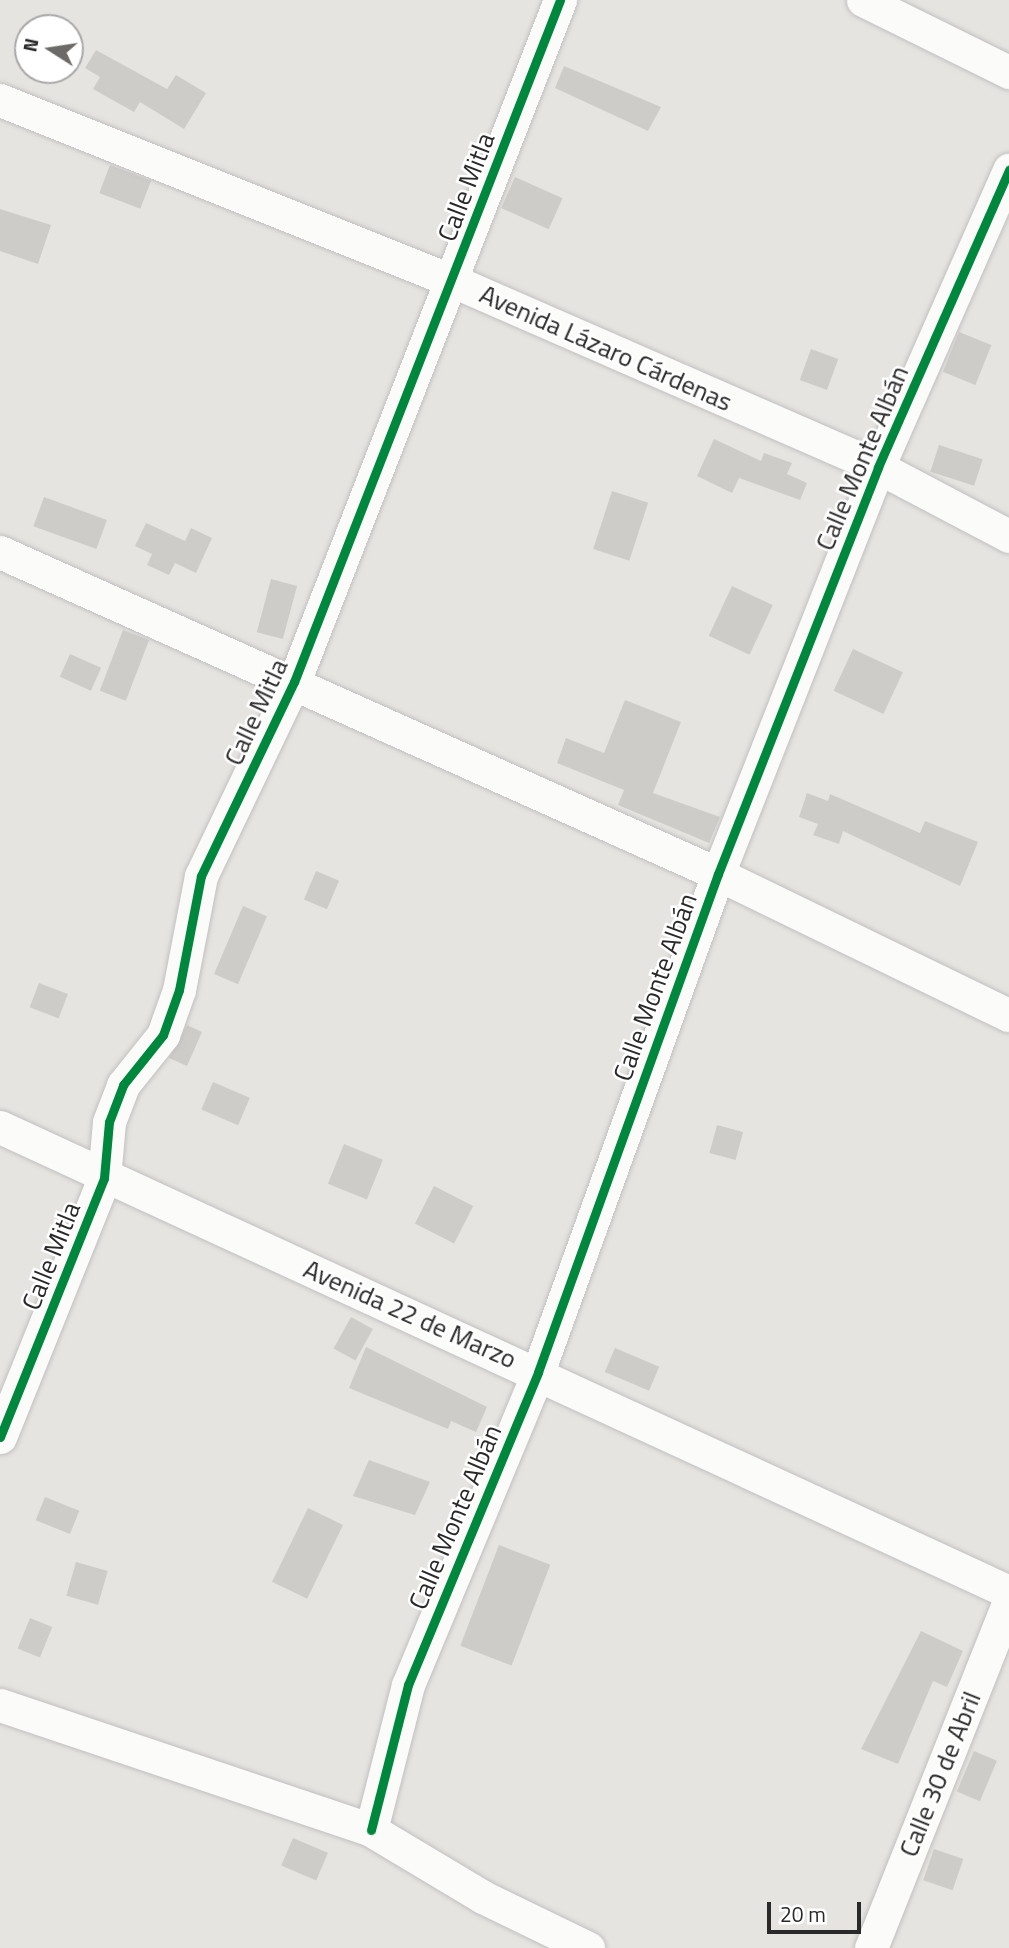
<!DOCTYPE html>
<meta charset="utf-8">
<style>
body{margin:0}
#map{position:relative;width:1009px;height:1948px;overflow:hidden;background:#e6e4e0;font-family:"Titillium Web",sans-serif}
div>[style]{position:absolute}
.building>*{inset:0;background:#ceccc9;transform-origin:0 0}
.roads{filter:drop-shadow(0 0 2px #c1c0c1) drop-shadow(0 0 2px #c1c0c1)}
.minor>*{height:33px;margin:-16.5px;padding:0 16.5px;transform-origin:16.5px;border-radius:16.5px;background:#fbfbfa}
.cycleway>*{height:9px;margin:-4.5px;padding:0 4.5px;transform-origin:4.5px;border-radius:4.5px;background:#00873e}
span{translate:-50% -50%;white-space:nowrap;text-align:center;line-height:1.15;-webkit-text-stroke:5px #fff;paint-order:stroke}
.street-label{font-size:26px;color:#292929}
.north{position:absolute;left:14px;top:14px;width:70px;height:70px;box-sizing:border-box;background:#fff;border:2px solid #a9a9a9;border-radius:50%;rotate:282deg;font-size:19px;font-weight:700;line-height:28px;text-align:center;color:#292929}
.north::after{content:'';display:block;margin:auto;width:24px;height:32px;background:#6b6a69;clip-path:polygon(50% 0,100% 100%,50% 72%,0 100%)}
.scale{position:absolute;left:767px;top:1902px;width:94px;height:32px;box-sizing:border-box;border:4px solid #292929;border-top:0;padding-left:9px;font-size:21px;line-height:24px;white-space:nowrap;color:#292929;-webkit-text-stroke:5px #fff;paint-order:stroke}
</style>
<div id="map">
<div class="building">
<i style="clip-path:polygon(96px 50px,167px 89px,176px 75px,206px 93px,184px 129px,140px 102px,134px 112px,93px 89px,100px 77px,85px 68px)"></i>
<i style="clip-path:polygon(564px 66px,661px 107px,648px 131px,555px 88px)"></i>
<i style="left:110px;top:165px;width:44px;height:30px;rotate:21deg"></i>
<i style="left:515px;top:177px;width:52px;height:34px;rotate:24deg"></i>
<i style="clip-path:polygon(0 209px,51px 225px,38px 264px,0 251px)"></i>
<i style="left:959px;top:332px;width:35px;height:43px;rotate:22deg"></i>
<i style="left:811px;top:349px;width:29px;height:33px;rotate:20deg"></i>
<i style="clip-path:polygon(714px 439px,761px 461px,764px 453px,792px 463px,787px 474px,807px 483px,800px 500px,739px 478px,732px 493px,697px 476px)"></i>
<i style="left:939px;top:445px;width:46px;height:28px;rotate:18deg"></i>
<i style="left:612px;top:491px;width:38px;height:61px;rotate:18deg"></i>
<i style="left:44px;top:497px;width:67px;height:31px;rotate:20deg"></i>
<i style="clip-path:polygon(146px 523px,185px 541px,191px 528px,212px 538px,196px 573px,175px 563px,169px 575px,147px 565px,152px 554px,135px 546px)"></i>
<i style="left:271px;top:579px;width:27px;height:55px;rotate:15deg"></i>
<i style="left:732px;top:586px;width:45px;height:55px;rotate:25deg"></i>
<i style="left:123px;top:630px;width:28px;height:65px;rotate:21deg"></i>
<i style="left:853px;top:649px;width:55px;height:46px;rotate:25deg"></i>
<i style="left:70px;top:654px;width:34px;height:25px;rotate:24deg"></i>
<i style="clip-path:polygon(625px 700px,681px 722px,653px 793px,720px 817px,709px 843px,618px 805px,624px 790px,557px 763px,566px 738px,604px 753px)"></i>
<i style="clip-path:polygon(807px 793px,828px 801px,830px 794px,920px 833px,925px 821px,978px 842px,960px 886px,843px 831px,839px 844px,813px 835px,818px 824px,799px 817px)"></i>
<i style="left:316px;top:871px;width:25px;height:31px;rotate:23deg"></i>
<i style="left:243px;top:906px;width:26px;height:74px;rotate:23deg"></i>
<i style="left:39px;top:983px;width:31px;height:26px;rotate:21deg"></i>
<i style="clip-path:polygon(187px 1025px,202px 1032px,187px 1066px,169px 1058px)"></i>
<i style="left:213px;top:1082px;width:40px;height:30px;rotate:23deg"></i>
<i style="left:717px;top:1125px;width:27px;height:29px;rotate:15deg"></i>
<i style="left:344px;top:1144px;width:42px;height:43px;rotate:22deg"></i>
<i style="left:434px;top:1186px;width:44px;height:42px;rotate:27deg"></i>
<i style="left:351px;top:1317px;width:25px;height:36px;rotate:29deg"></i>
<i style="clip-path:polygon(366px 1347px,487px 1407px,476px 1432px,451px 1421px,448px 1429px,349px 1388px)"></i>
<i style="left:615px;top:1348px;width:48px;height:26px;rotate:23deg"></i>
<i style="clip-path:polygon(369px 1460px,430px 1482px,415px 1515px,353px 1496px)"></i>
<i style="left:45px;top:1497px;width:37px;height:25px;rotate:22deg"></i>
<i style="left:308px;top:1508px;width:39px;height:82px;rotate:26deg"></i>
<i style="left:499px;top:1545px;width:55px;height:108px;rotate:21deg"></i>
<i style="left:76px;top:1562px;width:33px;height:35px;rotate:16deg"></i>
<i style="left:30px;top:1618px;width:24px;height:33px;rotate:22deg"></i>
<i style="clip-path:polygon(921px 1631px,963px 1651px,947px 1687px,933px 1681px,898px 1764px,861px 1749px)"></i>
<i style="left:974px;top:1751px;width:25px;height:44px;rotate:23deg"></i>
<i style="left:293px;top:1838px;width:38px;height:30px;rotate:23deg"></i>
<i style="left:934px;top:1849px;width:31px;height:33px;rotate:19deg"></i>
</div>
<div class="roads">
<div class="minor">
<i style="left:863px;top:0;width:163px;rotate:26.3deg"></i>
<i style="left:0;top:100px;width:488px;rotate:21.8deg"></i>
<i style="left:453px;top:281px;width:464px;rotate:23.6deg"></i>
<i style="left:878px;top:467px;width:148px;rotate:27.8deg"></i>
<i style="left:0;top:552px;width:787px;rotate:24.15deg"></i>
<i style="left:718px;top:874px;width:323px;rotate:25.9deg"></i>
<i style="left:0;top:1127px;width:1111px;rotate:24.74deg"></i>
<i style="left:0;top:1437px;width:279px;rotate:-68.1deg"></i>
<i style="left:104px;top:1178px;width:56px;rotate:-84.9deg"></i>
<i style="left:109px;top:1122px;width:40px;rotate:-69deg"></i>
<i style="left:123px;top:1085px;width:64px;rotate:-51.3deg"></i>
<i style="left:163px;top:1035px;width:48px;rotate:-70.4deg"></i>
<i style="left:179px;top:990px;width:116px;rotate:-79.1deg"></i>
<i style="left:201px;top:876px;width:215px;rotate:-64.4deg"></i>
<i style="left:294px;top:682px;width:732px;rotate:-68.69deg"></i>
<i style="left:0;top:1705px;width:391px;rotate:18.6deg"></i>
<i style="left:371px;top:1830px;width:131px;rotate:30.9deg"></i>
<i style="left:483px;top:1897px;width:117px;rotate:25.9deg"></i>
<i style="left:371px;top:1830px;width:150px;rotate:-75.7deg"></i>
<i style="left:408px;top:1685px;width:339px;rotate:-67.4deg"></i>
<i style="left:538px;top:1372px;width:530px;rotate:-70.13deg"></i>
<i style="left:718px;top:874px;width:437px;rotate:-68.5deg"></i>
<i style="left:878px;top:467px;width:325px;rotate:-66.2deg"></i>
<i style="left:871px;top:1948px;width:373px;rotate:-68.3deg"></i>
</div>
</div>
<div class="cycleway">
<i style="left:0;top:1437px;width:279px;rotate:-68.1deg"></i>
<i style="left:104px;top:1178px;width:56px;rotate:-84.9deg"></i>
<i style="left:109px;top:1122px;width:40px;rotate:-69deg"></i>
<i style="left:123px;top:1085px;width:64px;rotate:-51.3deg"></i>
<i style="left:163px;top:1035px;width:48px;rotate:-70.4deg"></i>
<i style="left:179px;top:990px;width:116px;rotate:-79.1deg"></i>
<i style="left:201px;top:876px;width:215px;rotate:-64.4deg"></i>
<i style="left:294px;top:682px;width:732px;rotate:-68.69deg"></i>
<i style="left:371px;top:1830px;width:150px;rotate:-75.7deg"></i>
<i style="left:408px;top:1685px;width:339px;rotate:-67.4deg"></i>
<i style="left:538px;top:1372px;width:530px;rotate:-70.13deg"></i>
<i style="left:718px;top:874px;width:437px;rotate:-68.5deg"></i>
<i style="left:878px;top:467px;width:325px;rotate:-66.2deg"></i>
</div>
<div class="street-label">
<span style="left:466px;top:187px;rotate:-69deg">Calle Mitla</span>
<span style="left:606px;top:348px;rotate:24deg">Avenida Lázaro Cárdenas</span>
<span style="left:862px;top:458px;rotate:-67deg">Calle Monte Albán</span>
<span style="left:256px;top:712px;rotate:-65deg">Calle Mitla</span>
<span style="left:655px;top:987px;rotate:-70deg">Calle Monte Albán</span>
<span style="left:51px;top:1256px;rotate:-68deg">Calle Mitla</span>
<span style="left:410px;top:1314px;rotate:24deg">Avenida 22 de Marzo</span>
<span style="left:455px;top:1517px;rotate:-67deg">Calle Monte Albán</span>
<span style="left:940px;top:1774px;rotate:-68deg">Calle 30 de Abril</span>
</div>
<div class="north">N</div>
<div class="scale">20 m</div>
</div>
